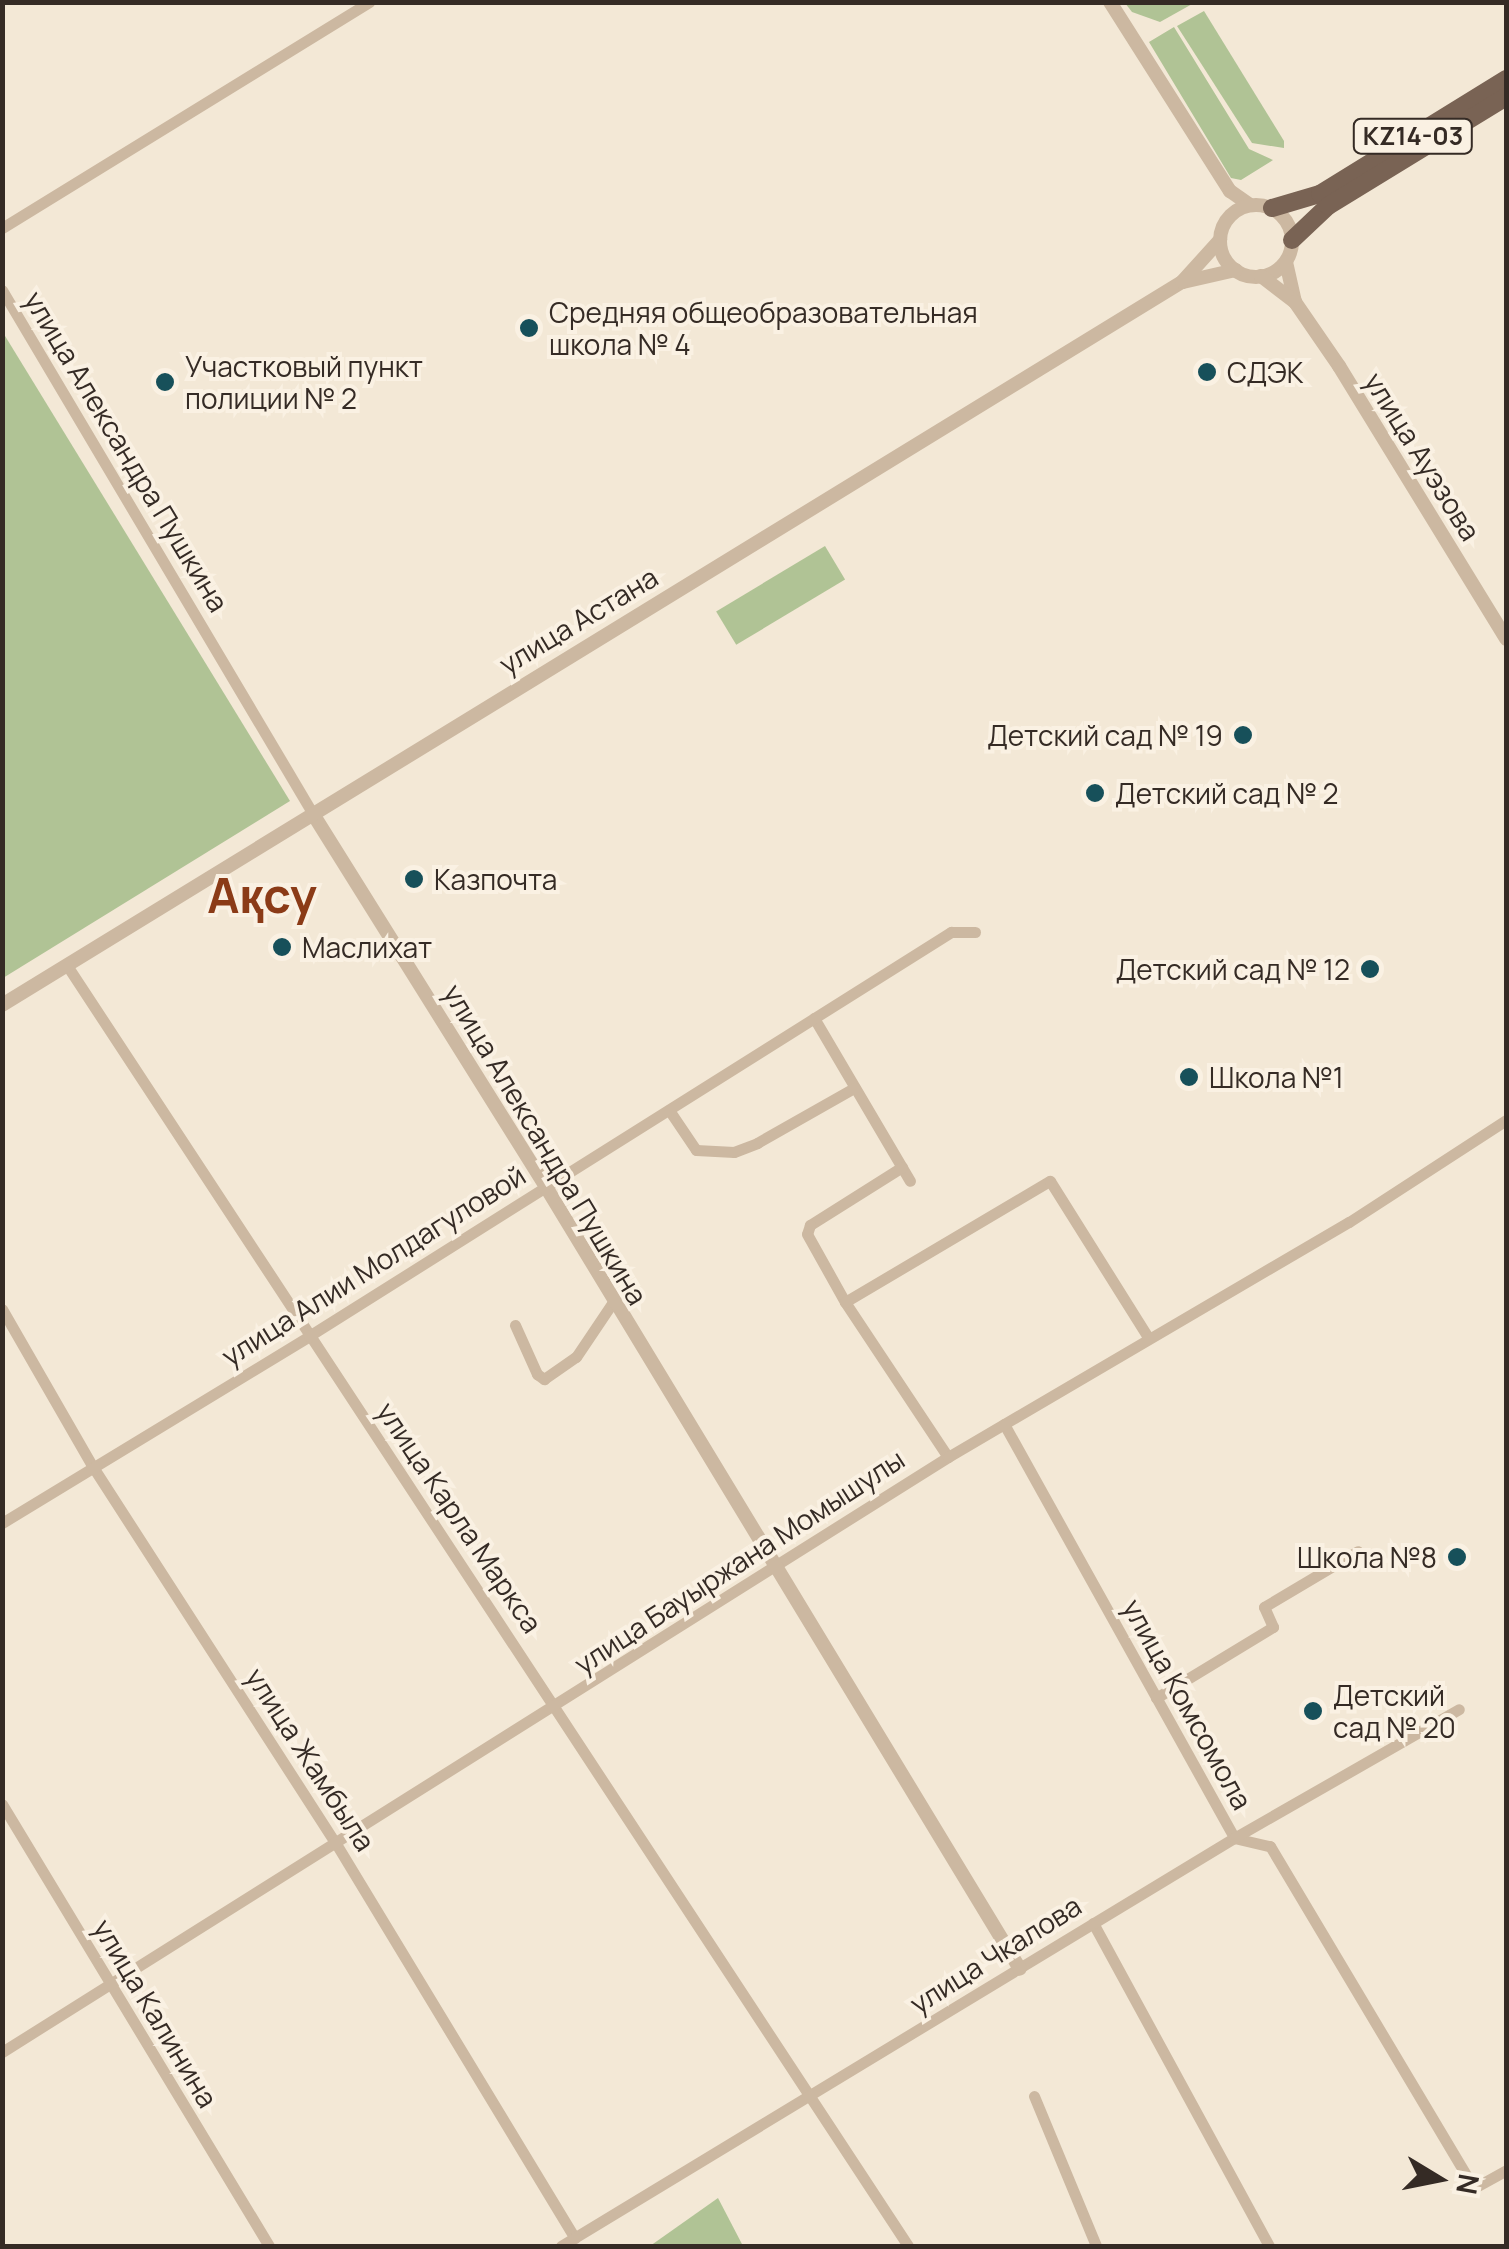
<!DOCTYPE html>
<meta charset="utf-8">
<style>
body{margin:0}
#map{position:relative;width:1509px;height:2249px;overflow:hidden;background:#f3e8d6;font-family:Manrope,sans-serif}
div>[style]{position:absolute}
.green>*{inset:0;background:#b0c395;transform-origin:0 0}
.minor>*{height:11px;margin:-5.5px;padding:0 5.5px;transform-origin:5.5px;border-radius:5.5px;background:#ccb8a1}
.tertiary>*{height:14px;margin:-7px;padding:0 7px;transform-origin:7px;border-radius:7px;background:#ccb8a1}
.tertiary>.ring{margin:-7px;padding:0;box-sizing:content-box;background:none;border:14px solid #ccb8a1;border-radius:50%}
.primary>*{height:18px;margin:-9px;padding:0 9px;transform-origin:9px;border-radius:9px;background:#796354}
.dots>*{width:28px;height:28px;translate:-50% -50%;box-sizing:border-box;border:5px solid #faf1e3;border-radius:50%}
span{translate:-50% -50%;white-space:nowrap;text-align:center;line-height:1.15;-webkit-text-stroke:8px #faf1e3;paint-order:stroke}
.shield-label span{padding:2px 8px;background:#faf1e3;border:2px solid;border-radius:8px;-webkit-text-stroke-width:0}
.shield-label{font-size:25px;color:#352b25;font-weight:700}
.poi-label{font-size:28px;color:#352b25}
.left{translate:0 -50%;text-align:left}
.right{translate:-100% -50%;text-align:right}
.street-label{font-size:28px;color:#352b25}
.town-label{font-size:48px;color:#8b3b17;font-weight:700}
.frame{position:absolute;inset:0;border:5px solid #352b25;pointer-events:none}
.north{position:absolute;left:1389px;top:2129px;width:100px;height:100px;-webkit-text-stroke:8px #faf1e3;paint-order:stroke;rotate:100deg;font-size:28px;font-weight:700;line-height:40px;text-align:center;color:#352b25}
.north::after{content:'';display:block;margin:auto;width:35px;height:45px;background:#352b25;clip-path:polygon(50% 0,100% 100%,50% 72%,0 100%)}
</style>
<div id="map">
<div class="green">
<i style="clip-path:polygon(1125px 3px,1194px 2px,1194px 3px,1160px 22px,1132px 12px)"></i>
<i style="clip-path:polygon(1204px 11px,1284px 141px,1284px 148px,1252px 143px,1177px 26px)"></i>
<i style="clip-path:polygon(1174px 27px,1249px 149px,1273px 160px,1241px 180px,1231px 178px,1149px 42px)"></i>
<i style="clip-path:polygon(2px 331px,290px 801px,3px 978px,2px 978px)"></i>
<i style="left:825px;top:546px;width:39px;height:127px;rotate:59deg"></i>
<i style="clip-path:polygon(718px 2198px,743px 2246px,650px 2246px)"></i>
</div>
<div class="minor">
<i style="left:2px;top:228px;width:431px;rotate:-31.6deg"></i>
<i style="left:2px;top:290px;width:609px;rotate:59.31deg"></i>
<i style="left:68px;top:967px;width:1530px;rotate:56.7deg"></i>
<i style="left:814px;top:1018px;width:189px;rotate:59.5deg"></i>
<i style="left:669px;top:1110px;width:48px;rotate:56deg"></i>
<i style="left:696px;top:1150px;width:38px;rotate:3deg"></i>
<i style="left:734px;top:1152px;width:25px;rotate:-21deg"></i>
<i style="left:757px;top:1143px;width:112px;rotate:-29.6deg"></i>
<i style="left:902px;top:1167px;width:109px;rotate:147.8deg"></i>
<i style="left:810px;top:1225px;width:9px;rotate:108deg"></i>
<i style="left:807px;top:1234px;width:78px;rotate:60.8deg"></i>
<i style="left:845px;top:1302px;width:186px;rotate:56.4deg"></i>
<i style="left:845px;top:1302px;width:238px;rotate:-30.6deg"></i>
<i style="left:1050px;top:1181px;width:184px;rotate:57.9deg"></i>
<i style="left:2px;top:1309px;width:182px;rotate:60.1deg"></i>
<i style="left:93px;top:1467px;width:446px;rotate:57.2deg"></i>
<i style="left:335px;top:1842px;width:463px;rotate:58.8deg"></i>
<i style="left:515px;top:1325px;width:54px;rotate:65.8deg"></i>
<i style="left:537px;top:1374px;width:9px;rotate:36deg"></i>
<i style="left:544px;top:1379px;width:39px;rotate:-35deg"></i>
<i style="left:576px;top:1357px;width:66px;rotate:-56.1deg"></i>
<i style="left:1004px;top:1424px;width:474px;rotate:60.9deg"></i>
<i style="left:1234px;top:1838px;width:37px;rotate:13deg"></i>
<i style="left:1270px;top:1846px;width:398px;rotate:59.2deg"></i>
<i style="left:1474px;top:2188px;width:37px;rotate:-29deg"></i>
<i style="left:2px;top:1523px;width:359px;rotate:-31.3deg"></i>
<i style="left:309px;top:1336px;width:759px;rotate:-32.18deg"></i>
<i style="left:951px;top:932px;width:24px"></i>
<i style="left:1156px;top:1698px;width:137px;rotate:-31.3deg"></i>
<i style="left:1273px;top:1627px;width:22px;rotate:-114deg"></i>
<i style="left:1264px;top:1607px;width:109px;rotate:-30.8deg"></i>
<i style="left:2px;top:1804px;width:516px;rotate:58.86deg"></i>
<i style="left:1093px;top:1923px;width:368px;rotate:61.4deg"></i>
<i style="left:2px;top:2052px;width:1118px;rotate:-32.17deg"></i>
<i style="left:948px;top:1457px;width:465px;rotate:-30.4deg"></i>
<i style="left:1349px;top:1222px;width:187px;rotate:-33deg"></i>
<i style="left:1034px;top:2096px;width:162px;rotate:67.5deg"></i>
<i style="left:561px;top:2246px;width:787px;rotate:-31.23deg"></i>
<i style="left:1234px;top:1838px;width:259px;rotate:-29.8deg"></i>
</div>
<div class="tertiary">
<i style="left:1110px;top:2px;width:224px;rotate:57.6deg"></i>
<i style="left:1230px;top:191px;width:24px;rotate:35deg"></i>
<i class="ring" style="left:1220px;top:205px;width:58px;height:58px"></i>
<i style="left:1286px;top:262px;width:41px;rotate:77.3deg"></i>
<i style="left:1261px;top:276px;width:43px;rotate:37.4deg"></i>
<i style="left:1295px;top:302px;width:78px;rotate:55.5deg"></i>
<i style="left:1339px;top:366px;width:320px;rotate:58.5deg"></i>
<i style="left:1183px;top:282px;width:54px;rotate:-12.8deg"></i>
<i style="left:313px;top:814px;width:440px;rotate:58deg"></i>
<i style="left:546px;top:1187px;width:914px;rotate:58.78deg"></i>
<i style="left:2px;top:1005px;width:1384px;rotate:-31.5deg"></i>
<i style="left:1182px;top:282px;width:57px;rotate:-47.9deg"></i>
</div>
<div class="primary">
<i style="left:1272px;top:208px;width:50px;rotate:-16.3deg"></i>
<i style="left:1320px;top:194px;width:219px;rotate:-31.7deg"></i>
<i style="left:1292px;top:240px;width:50px;rotate:-43.4deg"></i>
<i style="left:1328px;top:206px;width:209px;rotate:-31.5deg"></i>
</div>
<div class="dots">
<i style="left:529px;top:328px;background:#17505a"></i>
<i style="left:1207px;top:372px;background:#17505a"></i>
<i style="left:165px;top:382px;background:#17505a"></i>
<i style="left:1243px;top:735px;background:#17505a"></i>
<i style="left:1095px;top:793px;background:#17505a"></i>
<i style="left:414px;top:879px;background:#17505a"></i>
<i style="left:282px;top:947px;background:#17505a"></i>
<i style="left:1370px;top:969px;background:#17505a"></i>
<i style="left:1189px;top:1077px;background:#17505a"></i>
<i style="left:1457px;top:1557px;background:#17505a"></i>
<i style="left:1313px;top:1711px;background:#17505a"></i>
</div>
<div class="shield-label">
<span style="left:1413px;top:136px">KZ14-03</span>
</div>
<div class="poi-label">
<span class="left" style="left:549px;top:328px">Средняя общеобразовательная<br>школа № 4</span>
<span class="left" style="left:185px;top:382px">Участковый пункт<br>полиции № 2</span>
<span class="left" style="left:1227px;top:372px">СДЭК</span>
<span class="right" style="left:1223px;top:735px">Детский сад № 19</span>
<span class="left" style="left:1115px;top:793px">Детский сад № 2</span>
<span class="left" style="left:434px;top:879px">Казпочта</span>
<span class="left" style="left:302px;top:947px">Маслихат</span>
<span class="right" style="left:1350px;top:969px">Детский сад № 12</span>
<span class="left" style="left:1209px;top:1077px">Школа №1</span>
<span class="right" style="left:1437px;top:1557px">Школа №8</span>
<span class="left" style="left:1333px;top:1711px">Детский<br>сад № 20</span>
</div>
<div class="street-label">
<span style="left:127px;top:451px;rotate:59deg">улица Александра Пушкина</span>
<span style="left:1423px;top:456px;rotate:58deg">улица Ауэзова</span>
<span style="left:578px;top:620px;rotate:-31deg">улица Астана</span>
<span style="left:546px;top:1144px;rotate:59deg">улица Александра Пушкина</span>
<span style="left:373px;top:1265px;rotate:-32deg">улица Алии Молдагуловой</span>
<span style="left:460px;top:1517px;rotate:56deg">улица Карла Маркса</span>
<span style="left:739px;top:1561px;rotate:-33deg">улица Бауыржана Момышулы</span>
<span style="left:1188px;top:1704px;rotate:61deg">улица Комсомола</span>
<span style="left:311px;top:1759px;rotate:57deg">улица Жамбыла</span>
<span style="left:995px;top:1954px;rotate:-32deg">улица Чкалова</span>
<span style="left:156px;top:2013px;rotate:59deg">улица Калинина</span>
</div>
<div class="town-label">
<span style="left:262px;top:895px">Ақсу</span>
</div>
<div class="frame"></div>
<div class="north">N</div>
</div>
